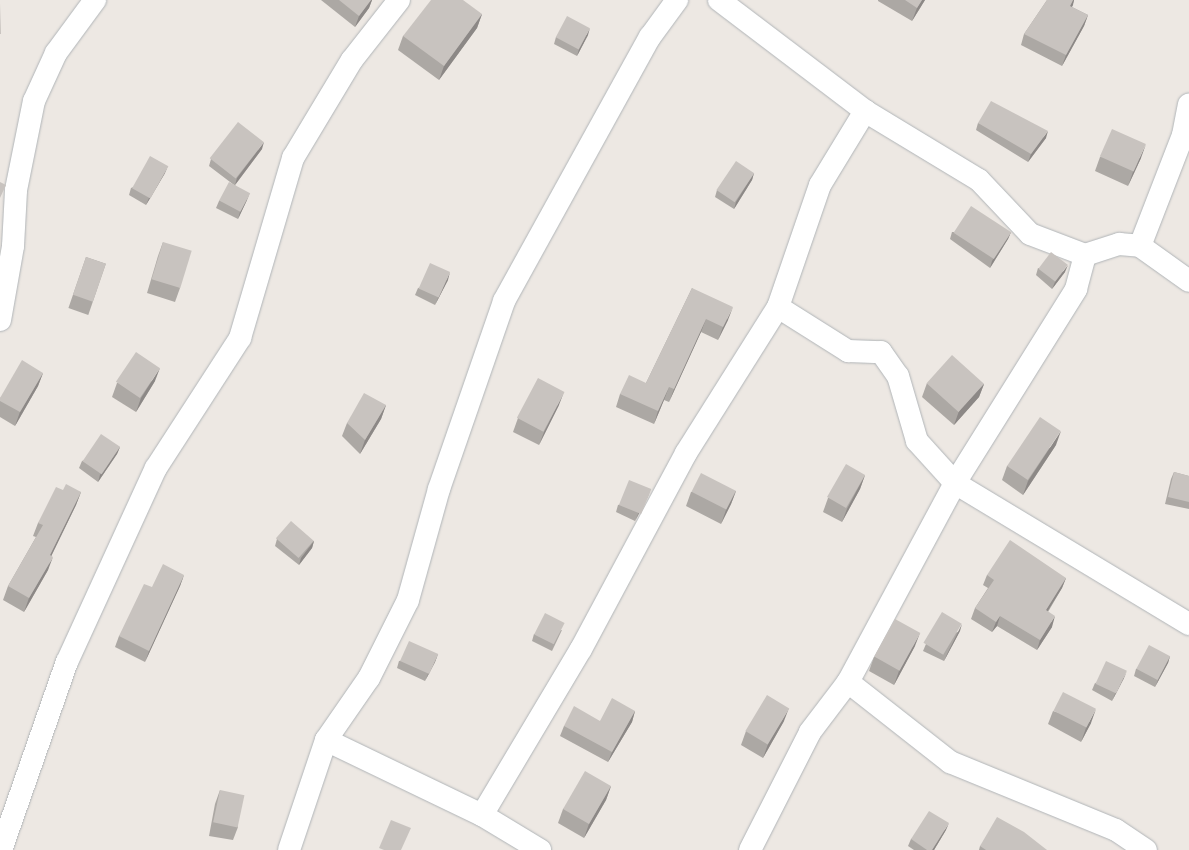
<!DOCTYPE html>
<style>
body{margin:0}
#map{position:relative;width:1189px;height:850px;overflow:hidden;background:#ede8e3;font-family:"Open Sans",sans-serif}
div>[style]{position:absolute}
.roads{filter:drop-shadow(0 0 1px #b0b4b7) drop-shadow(0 0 1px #b0b4b7)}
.minor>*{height:22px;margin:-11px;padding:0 11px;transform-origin:11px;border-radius:11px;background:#fff}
.wall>*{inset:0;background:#aca8a4;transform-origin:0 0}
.shaded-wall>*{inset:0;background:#8c8886}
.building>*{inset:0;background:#c8c3bf;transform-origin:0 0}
span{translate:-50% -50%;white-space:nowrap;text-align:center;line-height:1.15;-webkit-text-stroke:3px #fff;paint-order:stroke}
</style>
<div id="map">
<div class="roads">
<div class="minor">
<i style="left:719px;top:0;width:183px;rotate:37.2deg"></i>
<i style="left:865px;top:111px;width:133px;rotate:31.2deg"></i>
<i style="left:979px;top:180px;width:74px;rotate:46.6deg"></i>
<i style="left:1030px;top:234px;width:59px;rotate:20.9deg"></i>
<i style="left:1085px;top:255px;width:36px;rotate:-18deg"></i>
<i style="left:1119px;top:244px;width:21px;rotate:5deg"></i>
<i style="left:1140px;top:246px;width:119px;rotate:-68.8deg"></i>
<i style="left:1183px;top:135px;width:31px;rotate:-79deg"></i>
<i style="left:1140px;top:246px;width:60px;rotate:35.5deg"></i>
<i style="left:778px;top:307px;width:83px;rotate:32.2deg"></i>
<i style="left:848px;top:351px;width:33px;rotate:2deg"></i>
<i style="left:881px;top:352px;width:29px;rotate:55deg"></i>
<i style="left:898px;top:376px;width:68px;rotate:73.7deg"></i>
<i style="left:917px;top:441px;width:57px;rotate:47.9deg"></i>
<i style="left:955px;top:483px;width:273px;rotate:31.1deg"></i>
<i style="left:0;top:320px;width:75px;rotate:-80deg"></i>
<i style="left:13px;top:246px;width:56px;rotate:-86.9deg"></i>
<i style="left:16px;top:190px;width:91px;rotate:-78.6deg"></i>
<i style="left:34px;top:101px;width:53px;rotate:-65.4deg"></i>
<i style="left:56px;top:53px;width:66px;rotate:-53.7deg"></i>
<i style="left:848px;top:682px;width:130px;rotate:38.1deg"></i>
<i style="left:950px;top:762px;width:179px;rotate:22.3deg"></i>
<i style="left:1116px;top:830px;width:36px;rotate:34deg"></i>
<i style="left:326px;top:740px;width:173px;rotate:25.7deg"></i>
<i style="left:482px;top:815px;width:68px;rotate:31.1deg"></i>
<i style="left:482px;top:815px;width:193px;rotate:-59.2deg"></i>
<i style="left:581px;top:649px;width:222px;rotate:-61.8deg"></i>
<i style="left:686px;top:453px;width:173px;rotate:-57.8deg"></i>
<i style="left:778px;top:307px;width:129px;rotate:-71deg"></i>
<i style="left:820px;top:185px;width:87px;rotate:-58.7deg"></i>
<i style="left:1px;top:850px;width:199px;rotate:-70.7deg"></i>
<i style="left:67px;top:662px;width:213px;rotate:-65.4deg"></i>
<i style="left:156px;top:468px;width:155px;rotate:-57.1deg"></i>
<i style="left:240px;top:338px;width:188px;rotate:-73.6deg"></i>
<i style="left:293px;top:158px;width:114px;rotate:-59deg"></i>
<i style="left:352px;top:60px;width:76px;rotate:-51.9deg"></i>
<i style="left:289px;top:850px;width:116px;rotate:-71.4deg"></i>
<i style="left:326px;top:740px;width:75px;rotate:-55.3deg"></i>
<i style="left:369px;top:678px;width:87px;rotate:-63.4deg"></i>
<i style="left:408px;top:600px;width:115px;rotate:-74.4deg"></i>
<i style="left:439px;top:489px;width:199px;rotate:-70.9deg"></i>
<i style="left:504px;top:301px;width:302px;rotate:-61.1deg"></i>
<i style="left:650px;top:37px;width:46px;rotate:-53.9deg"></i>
<i style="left:750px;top:850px;width:132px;rotate:-63deg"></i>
<i style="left:810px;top:732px;width:63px;rotate:-52.8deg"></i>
<i style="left:848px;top:682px;width:226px;rotate:-61.7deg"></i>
<i style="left:955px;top:483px;width:229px;rotate:-58deg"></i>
<i style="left:1076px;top:289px;width:35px;rotate:-75deg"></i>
</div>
</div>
<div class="wall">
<i style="clip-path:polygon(321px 0,372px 0,369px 8px,355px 27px)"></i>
<i style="clip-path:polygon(878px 0,925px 0,912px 21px,878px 1px)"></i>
<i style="clip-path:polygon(1047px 0,1074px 0,1072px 7px,1088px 15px,1084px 26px,1062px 66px,1021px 45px,1024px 34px)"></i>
<i style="clip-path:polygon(482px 14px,477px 28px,439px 80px,398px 50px,403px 36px)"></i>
<i style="clip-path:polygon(588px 35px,577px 56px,554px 44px,556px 37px)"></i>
<i style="clip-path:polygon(978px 123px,1046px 138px,1028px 162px,976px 130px)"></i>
<i style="clip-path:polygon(262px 149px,235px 185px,247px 200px,238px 219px,216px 208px,219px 201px,234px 185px,209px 166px,211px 159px)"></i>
<i style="clip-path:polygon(1100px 157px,1141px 158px,1128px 186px,1095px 171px)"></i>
<i style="clip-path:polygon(165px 173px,146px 205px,129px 195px,131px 188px)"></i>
<i style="clip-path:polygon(754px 173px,752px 180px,734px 209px,715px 197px,717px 190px)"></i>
<i style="clip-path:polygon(952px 232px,1011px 232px,1008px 239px,990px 268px,950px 239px)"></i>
<i style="clip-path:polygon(163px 242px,180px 288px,175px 302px,147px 293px,158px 256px)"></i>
<i style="left:86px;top:257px;width:21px;height:54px;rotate:19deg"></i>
<i style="clip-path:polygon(1038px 268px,1065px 272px,1052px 289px,1036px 275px)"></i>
<i style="clip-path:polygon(448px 280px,435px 305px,415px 295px,418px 288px)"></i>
<i style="clip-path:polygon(692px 288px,728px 320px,718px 340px,701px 332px,669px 402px,664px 400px,654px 424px,616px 407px,620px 394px,646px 383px)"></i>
<i style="clip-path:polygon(43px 373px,38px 386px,15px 426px,0 417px,0 398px)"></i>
<i style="clip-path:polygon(155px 381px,136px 412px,112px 397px,117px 383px)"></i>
<i style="clip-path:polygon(927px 383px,984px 384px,979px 397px,954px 425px,922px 397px)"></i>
<i style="clip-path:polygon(386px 405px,381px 419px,360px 454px,342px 436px,347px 423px)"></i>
<i style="clip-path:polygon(559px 405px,539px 445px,513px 432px,518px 418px)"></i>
<i style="clip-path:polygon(1056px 445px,1023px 495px,1002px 480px,1007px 466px)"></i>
<i style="clip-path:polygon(120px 447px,117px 454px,98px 482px,79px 468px,82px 461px)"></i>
<i style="clip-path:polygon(1174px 472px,1189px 476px,1189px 509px,1165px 504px,1171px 479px)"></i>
<i style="clip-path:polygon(865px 475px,860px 489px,842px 522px,823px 512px,828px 498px)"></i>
<i style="clip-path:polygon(63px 490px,81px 492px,76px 505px,51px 556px,48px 570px,24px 612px,3px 600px,8px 586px,36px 537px,33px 536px,38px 523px)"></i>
<i style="clip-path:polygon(736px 491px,731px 504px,721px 524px,686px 506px,691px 492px)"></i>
<i style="clip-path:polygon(648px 496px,635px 521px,616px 512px,618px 505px)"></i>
<i style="clip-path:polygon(277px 539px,314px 541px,312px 548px,299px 565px,275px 546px)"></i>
<i style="clip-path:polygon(184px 575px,180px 586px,145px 662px,115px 647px,119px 636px)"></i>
<i style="clip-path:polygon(987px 575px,1066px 578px,1062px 588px,1048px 612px,1052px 627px,1037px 650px,997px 626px,992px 632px,971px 619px,975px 608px,988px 588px,983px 585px)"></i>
<i style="clip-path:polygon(562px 630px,552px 651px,532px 641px,534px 634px)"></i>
<i style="clip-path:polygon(960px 631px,944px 661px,923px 651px,926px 644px)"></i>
<i style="clip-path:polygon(915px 646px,894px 685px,869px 671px,874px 657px)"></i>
<i style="clip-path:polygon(438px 654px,435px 662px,425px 681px,397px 668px,399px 661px)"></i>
<i style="clip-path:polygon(1170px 656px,1168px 663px,1155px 687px,1134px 676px,1136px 669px)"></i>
<i style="clip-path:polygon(1124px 678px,1112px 701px,1092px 690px,1095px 683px)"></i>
<i style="clip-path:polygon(635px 711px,632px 722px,608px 762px,560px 736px,564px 726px,600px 721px)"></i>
<i style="clip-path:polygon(1053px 711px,1091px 723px,1081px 742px,1048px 724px)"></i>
<i style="clip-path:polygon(784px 721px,763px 758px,741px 745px,746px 731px)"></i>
<i style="clip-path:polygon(611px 786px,606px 800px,584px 838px,558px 823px,563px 809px)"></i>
<i style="clip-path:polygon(220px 790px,238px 827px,233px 840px,209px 836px,215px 804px)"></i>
<i style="clip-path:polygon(946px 830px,934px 850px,914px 850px,908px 846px,911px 839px)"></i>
<i style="clip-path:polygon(980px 846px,1047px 850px,979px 850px)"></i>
</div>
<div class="shaded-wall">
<i style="clip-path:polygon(371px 0,372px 0,369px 8px,355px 27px,359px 16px)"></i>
<i style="clip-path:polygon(922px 0,925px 0,912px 21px,917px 8px)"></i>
<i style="clip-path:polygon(1073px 0,1074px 0,1073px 5px,1066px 17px,1070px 6px)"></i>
<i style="clip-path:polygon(482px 14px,477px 28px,439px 80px,444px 66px)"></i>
<i style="clip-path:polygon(1088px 15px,1084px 26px,1062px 66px,1066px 55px)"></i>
<i style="clip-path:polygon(590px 28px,588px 35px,577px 56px,579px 49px)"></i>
<i style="clip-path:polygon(1048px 131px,1046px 138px,1028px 162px,1031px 154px)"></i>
<i style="clip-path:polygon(264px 142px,262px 149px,235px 185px,237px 178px)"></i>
<i style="clip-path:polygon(1146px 144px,1141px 158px,1128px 186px,1133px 172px)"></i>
<i style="clip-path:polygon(168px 166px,165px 173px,146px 205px,149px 198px)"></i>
<i style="clip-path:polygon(754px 173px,752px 180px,734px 209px,736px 202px)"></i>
<i style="clip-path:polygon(250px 193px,247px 200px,238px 219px,240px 212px)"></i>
<i style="clip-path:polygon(1011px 232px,1008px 239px,990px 268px,992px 261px)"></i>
<i style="clip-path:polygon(1068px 265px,1065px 272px,1052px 289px,1055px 282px)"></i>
<i style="clip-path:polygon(450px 272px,448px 280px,435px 305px,438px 298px)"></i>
<i style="clip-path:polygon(733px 307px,728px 320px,718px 340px,723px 327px)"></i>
<i style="clip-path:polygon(706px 319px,701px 332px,669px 402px,674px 389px)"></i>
<i style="clip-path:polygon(160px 368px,155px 381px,136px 412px,141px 398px)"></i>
<i style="clip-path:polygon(43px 373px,38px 386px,15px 426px,20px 412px)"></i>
<i style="clip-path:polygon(984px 384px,979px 397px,954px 425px,959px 411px)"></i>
<i style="clip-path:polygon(669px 387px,664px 400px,654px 424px,658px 411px)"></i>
<i style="clip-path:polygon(564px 392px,559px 405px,539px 445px,544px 432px)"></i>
<i style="clip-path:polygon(386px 405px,381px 419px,360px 454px,365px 440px)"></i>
<i style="clip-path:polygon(1061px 431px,1056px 445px,1023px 495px,1028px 481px)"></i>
<i style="clip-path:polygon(120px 447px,117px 454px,98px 482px,100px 475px)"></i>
<i style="clip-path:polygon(865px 475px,860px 489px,842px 522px,847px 509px)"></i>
<i style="clip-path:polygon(651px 489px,648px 496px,635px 521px,638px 514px)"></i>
<i style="clip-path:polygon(736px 491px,731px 504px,721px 524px,726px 510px)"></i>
<i style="clip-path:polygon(81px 492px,76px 505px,45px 569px,50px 555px)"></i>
<i style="clip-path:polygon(314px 541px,312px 548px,299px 565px,301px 558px)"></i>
<i style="clip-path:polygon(53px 557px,48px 570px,24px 612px,29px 598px)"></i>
<i style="clip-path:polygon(184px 575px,180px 586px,145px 662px,149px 651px)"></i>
<i style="clip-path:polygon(1066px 578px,1062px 588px,1042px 620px,1046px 610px)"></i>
<i style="clip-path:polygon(1000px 616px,997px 626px,992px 632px,996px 622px)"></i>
<i style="clip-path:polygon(1055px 616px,1052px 627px,1037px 650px,1040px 640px)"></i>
<i style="clip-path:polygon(962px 624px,960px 631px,944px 661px,947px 654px)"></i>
<i style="clip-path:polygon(920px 633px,915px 646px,894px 685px,899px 671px)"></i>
<i style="clip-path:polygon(438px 654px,435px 662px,425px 681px,428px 674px)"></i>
<i style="clip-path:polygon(1170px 656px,1168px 663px,1155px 687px,1158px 680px)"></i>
<i style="clip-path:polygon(1127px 671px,1124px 678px,1112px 701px,1115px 694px)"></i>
<i style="clip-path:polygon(789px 708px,784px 721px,763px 758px,768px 744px)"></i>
<i style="clip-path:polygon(1096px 709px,1091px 723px,1081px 742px,1086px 728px)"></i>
<i style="clip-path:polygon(635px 711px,632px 722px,608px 762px,612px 752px)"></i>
<i style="clip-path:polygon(611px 786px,606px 800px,584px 838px,589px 824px)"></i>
<i style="clip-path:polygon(949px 823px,946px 830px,934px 850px,932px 850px)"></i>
</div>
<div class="building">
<i style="clip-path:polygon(339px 0,371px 0,359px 16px)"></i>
<i style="clip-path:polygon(431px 0,463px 0,482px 14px,444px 66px,403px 36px)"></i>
<i style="clip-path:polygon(905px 0,922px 0,917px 8px)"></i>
<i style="clip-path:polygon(1047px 0,1073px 0,1070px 6px,1088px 15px,1066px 55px,1024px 34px)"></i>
<i style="clip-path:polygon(0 4px,1px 34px,0 34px)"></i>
<i style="left:567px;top:16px;width:26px;height:24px;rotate:28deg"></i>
<i style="clip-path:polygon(991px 101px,1048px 131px,1031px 154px,978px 123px)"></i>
<i style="left:238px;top:122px;width:33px;height:46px;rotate:38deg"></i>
<i style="left:1112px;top:129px;width:37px;height:30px;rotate:24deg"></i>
<i style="left:150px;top:156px;width:21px;height:37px;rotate:29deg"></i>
<i style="left:736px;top:161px;width:22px;height:35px;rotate:34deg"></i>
<i style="clip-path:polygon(0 182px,6px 185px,0 198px)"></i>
<i style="left:229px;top:182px;width:24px;height:21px;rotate:28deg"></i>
<i style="left:971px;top:206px;width:48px;height:32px;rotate:33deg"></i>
<i style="left:163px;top:242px;width:30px;height:39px;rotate:17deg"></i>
<i style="left:1051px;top:252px;width:21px;height:21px;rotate:37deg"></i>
<i style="left:86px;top:257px;width:21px;height:40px;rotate:19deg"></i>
<i style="left:430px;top:263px;width:22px;height:28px;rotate:24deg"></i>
<i style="clip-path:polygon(692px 288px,733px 307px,723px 327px,706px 319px,674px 389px,669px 387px,658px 411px,620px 394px,629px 375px,646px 383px)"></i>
<i style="left:136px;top:352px;width:29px;height:36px;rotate:34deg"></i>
<i style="left:952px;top:355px;width:43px;height:38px;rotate:42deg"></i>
<i style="clip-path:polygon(22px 360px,43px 373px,20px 412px,0 401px,0 398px)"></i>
<i style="left:538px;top:378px;width:30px;height:45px;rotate:28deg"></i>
<i style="clip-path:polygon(364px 393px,386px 405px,365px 440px,347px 423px)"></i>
<i style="left:1040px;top:417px;width:25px;height:59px;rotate:34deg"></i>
<i style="left:101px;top:434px;width:23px;height:33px;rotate:34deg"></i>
<i style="left:846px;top:464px;width:22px;height:38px;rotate:30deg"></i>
<i style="clip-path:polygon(1174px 472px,1189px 476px,1189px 502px,1168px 497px)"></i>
<i style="left:701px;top:473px;width:39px;height:21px;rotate:27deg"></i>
<i style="left:629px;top:480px;width:24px;height:27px;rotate:22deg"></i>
<i style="clip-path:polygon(66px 484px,81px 492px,50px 555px,53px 557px,29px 598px,8px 586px,43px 525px,38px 523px,56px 487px,63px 490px)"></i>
<i style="left:291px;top:521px;width:30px;height:23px;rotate:41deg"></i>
<i style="clip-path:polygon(1010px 540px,1066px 578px,1046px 610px,1055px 616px,1040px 640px,1000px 616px,996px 622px,975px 608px,994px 580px,987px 575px)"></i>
<i style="clip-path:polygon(163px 564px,184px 575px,149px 651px,119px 636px,144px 584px,152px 587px)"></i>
<i style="left:942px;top:612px;width:23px;height:36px;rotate:31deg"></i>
<i style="left:545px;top:613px;width:22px;height:24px;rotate:27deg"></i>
<i style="left:895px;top:619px;width:29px;height:43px;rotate:29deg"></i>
<i style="left:409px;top:641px;width:32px;height:22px;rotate:24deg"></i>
<i style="left:1149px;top:645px;width:24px;height:27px;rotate:28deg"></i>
<i style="left:1106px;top:661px;width:23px;height:25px;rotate:25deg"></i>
<i style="left:1063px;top:692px;width:37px;height:21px;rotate:27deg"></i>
<i style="left:767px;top:695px;width:26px;height:42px;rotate:31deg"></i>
<i style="clip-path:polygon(612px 698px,635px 711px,612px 752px,564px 726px,574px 706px,600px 721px)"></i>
<i style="left:585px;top:771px;width:30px;height:44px;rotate:30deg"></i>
<i style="left:220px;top:790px;width:25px;height:33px;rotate:12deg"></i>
<i style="clip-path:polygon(929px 811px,949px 823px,932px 850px,927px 850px,911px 839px)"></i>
<i style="clip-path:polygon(997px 817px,1024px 832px,1047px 850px,986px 850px,980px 846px)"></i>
<i style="clip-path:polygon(391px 820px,411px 828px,401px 850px,384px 850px,379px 848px)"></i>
</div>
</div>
